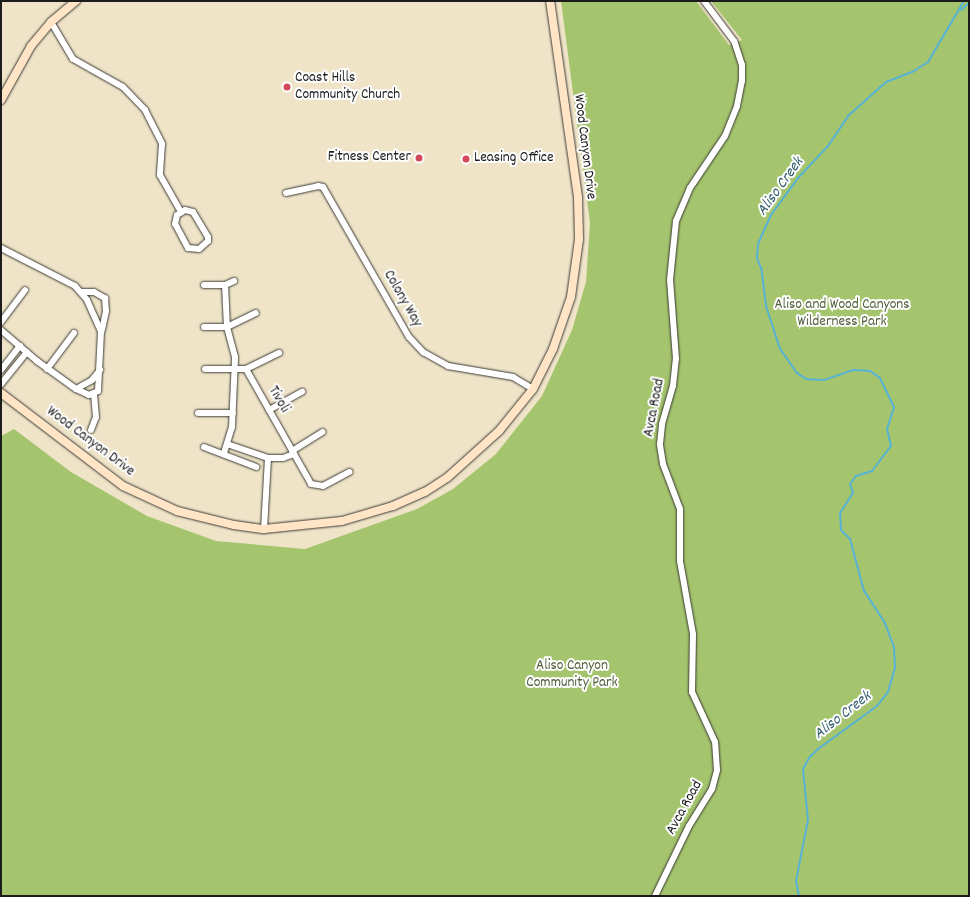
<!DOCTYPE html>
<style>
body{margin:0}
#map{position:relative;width:970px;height:897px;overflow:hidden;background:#efe4c8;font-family:Dekko,sans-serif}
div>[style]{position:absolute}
.green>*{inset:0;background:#a4c56d}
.stream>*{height:2px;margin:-1px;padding:0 1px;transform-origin:1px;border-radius:1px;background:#57b2d5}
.roads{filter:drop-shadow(0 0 1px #3c3a36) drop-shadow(0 0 1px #3c3a36)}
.street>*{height:6px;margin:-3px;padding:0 3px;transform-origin:3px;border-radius:3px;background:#fff}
.secondary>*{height:8px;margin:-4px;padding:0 4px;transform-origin:4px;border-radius:4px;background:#ffe4c6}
.dots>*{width:11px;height:11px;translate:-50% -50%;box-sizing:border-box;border:2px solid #fff;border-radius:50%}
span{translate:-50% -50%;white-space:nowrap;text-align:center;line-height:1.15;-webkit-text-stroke:4px #fff;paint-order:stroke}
.poi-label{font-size:15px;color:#1c1c1c}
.left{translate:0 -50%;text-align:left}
.right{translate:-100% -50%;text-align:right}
.street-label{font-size:15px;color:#1c1c1c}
.park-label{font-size:15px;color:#52603c}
.water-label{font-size:16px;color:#37606f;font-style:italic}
.frame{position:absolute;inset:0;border:2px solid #1c1c1c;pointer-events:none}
</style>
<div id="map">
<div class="green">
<i style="clip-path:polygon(561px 1px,696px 1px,729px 45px,742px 40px,711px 1px,969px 1px,969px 896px,1px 896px,1px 436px,14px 429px,71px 472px,147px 516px,216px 541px,305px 549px,417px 509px,453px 489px,496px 454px,542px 396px,572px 330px,586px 282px,590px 223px)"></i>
</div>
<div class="stream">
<i style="left:961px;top:10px;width:11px;rotate:-41deg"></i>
<i style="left:799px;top:896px;width:15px;rotate:-101deg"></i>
<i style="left:796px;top:881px;width:62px;rotate:-78.9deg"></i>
<i style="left:808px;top:820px;width:51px;rotate:-95.6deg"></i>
<i style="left:803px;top:769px;width:13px;rotate:-61deg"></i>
<i style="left:809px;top:758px;width:13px;rotate:-45deg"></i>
<i style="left:818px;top:749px;width:73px;rotate:-36.1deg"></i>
<i style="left:877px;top:706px;width:18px;rotate:-52deg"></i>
<i style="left:888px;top:692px;width:25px;rotate:-74deg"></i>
<i style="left:895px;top:668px;width:21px;rotate:-93deg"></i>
<i style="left:894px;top:647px;width:26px;rotate:-111deg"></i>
<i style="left:885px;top:623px;width:38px;rotate:-123deg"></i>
<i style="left:864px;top:591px;width:54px;rotate:-105.1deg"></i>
<i style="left:850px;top:539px;width:13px;rotate:-135deg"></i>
<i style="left:841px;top:530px;width:17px;rotate:-93deg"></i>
<i style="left:840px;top:513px;width:24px;rotate:-57deg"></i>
<i style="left:853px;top:493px;width:9px;rotate:-108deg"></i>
<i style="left:850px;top:484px;width:10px;rotate:-53deg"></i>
<i style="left:856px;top:476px;width:17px;rotate:-17deg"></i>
<i style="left:872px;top:471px;width:31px;rotate:-53deg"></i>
<i style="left:891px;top:446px;width:17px;rotate:-103deg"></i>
<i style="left:887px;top:429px;width:23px;rotate:-72deg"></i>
<i style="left:894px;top:407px;width:32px;rotate:-116deg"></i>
<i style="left:880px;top:378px;width:12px;rotate:-145deg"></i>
<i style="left:870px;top:371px;width:17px;rotate:-177deg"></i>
<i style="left:853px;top:370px;width:31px;rotate:161deg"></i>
<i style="left:824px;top:380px;width:18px;rotate:-177deg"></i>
<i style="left:806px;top:379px;width:11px;rotate:-146deg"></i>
<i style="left:797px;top:373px;width:29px;rotate:-125deg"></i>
<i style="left:780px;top:349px;width:45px;rotate:-108deg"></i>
<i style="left:766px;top:306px;width:38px;rotate:-97deg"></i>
<i style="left:761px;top:268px;width:11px;rotate:-112deg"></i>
<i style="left:757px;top:258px;width:14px;rotate:-86deg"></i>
<i style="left:758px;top:244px;width:32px;rotate:-66deg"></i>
<i style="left:771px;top:215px;width:46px;rotate:-53.9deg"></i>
<i style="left:798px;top:178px;width:44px;rotate:-46.8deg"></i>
<i style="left:828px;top:146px;width:36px;rotate:-56deg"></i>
<i style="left:848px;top:116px;width:51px;rotate:-41.8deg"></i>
<i style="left:886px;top:82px;width:30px;rotate:-21deg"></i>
<i style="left:914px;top:71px;width:17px;rotate:-33deg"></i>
<i style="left:928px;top:62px;width:71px;rotate:-59.5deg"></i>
</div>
<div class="roads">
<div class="street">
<i style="left:51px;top:22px;width:43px;rotate:59.3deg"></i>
<i style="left:73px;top:59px;width:57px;rotate:29.2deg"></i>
<i style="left:123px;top:87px;width:32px;rotate:46deg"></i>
<i style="left:145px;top:110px;width:38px;rotate:63deg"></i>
<i style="left:162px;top:144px;width:31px;rotate:94deg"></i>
<i style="left:160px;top:175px;width:43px;rotate:60.4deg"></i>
<i style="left:286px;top:193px;width:33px;rotate:-12deg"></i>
<i style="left:318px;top:186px;width:5px;rotate:11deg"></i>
<i style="left:323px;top:187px;width:173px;rotate:60.2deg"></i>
<i style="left:409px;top:337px;width:21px;rotate:47deg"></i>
<i style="left:423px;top:352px;width:29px;rotate:29deg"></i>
<i style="left:448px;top:366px;width:66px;rotate:9.6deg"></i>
<i style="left:513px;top:377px;width:23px;rotate:31deg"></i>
<i style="left:185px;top:210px;width:8px;rotate:14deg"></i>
<i style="left:193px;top:212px;width:29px;rotate:59deg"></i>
<i style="left:208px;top:237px;width:4px;rotate:90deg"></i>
<i style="left:208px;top:241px;width:12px;rotate:138deg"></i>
<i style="left:199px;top:249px;width:11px;rotate:-175deg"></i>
<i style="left:188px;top:248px;width:27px;rotate:-118deg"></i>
<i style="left:175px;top:224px;width:9px;rotate:-77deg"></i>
<i style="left:177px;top:215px;width:9px;rotate:-32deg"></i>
<i style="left:1px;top:248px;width:83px;rotate:27.2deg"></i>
<i style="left:75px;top:286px;width:18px;rotate:49deg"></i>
<i style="left:87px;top:300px;width:35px;rotate:66deg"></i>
<i style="left:101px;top:332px;width:59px;rotate:92.9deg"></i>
<i style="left:98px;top:391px;width:10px;rotate:156deg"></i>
<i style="left:89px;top:395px;width:14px;rotate:-155deg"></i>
<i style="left:76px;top:389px;width:48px;rotate:-144.3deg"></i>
<i style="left:37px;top:361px;width:48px;rotate:-139.3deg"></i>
<i style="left:204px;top:285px;width:21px"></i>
<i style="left:225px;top:285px;width:10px;rotate:-24deg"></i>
<i style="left:81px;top:292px;width:13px"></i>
<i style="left:94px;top:292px;width:13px;rotate:29deg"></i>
<i style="left:105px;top:298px;width:13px;rotate:86deg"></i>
<i style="left:106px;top:311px;width:19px;rotate:102deg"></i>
<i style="left:1px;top:322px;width:40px;rotate:-53deg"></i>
<i style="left:204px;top:327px;width:23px"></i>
<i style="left:227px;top:327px;width:32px;rotate:-26deg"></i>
<i style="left:47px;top:369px;width:45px;rotate:-53.1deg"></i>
<i style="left:205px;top:369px;width:41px"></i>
<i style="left:246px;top:369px;width:132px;rotate:60.5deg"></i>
<i style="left:311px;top:484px;width:12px;rotate:9deg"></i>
<i style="left:323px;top:486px;width:30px;rotate:-28deg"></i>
<i style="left:246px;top:369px;width:37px;rotate:-26deg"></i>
<i style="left:1px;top:370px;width:31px;rotate:-52deg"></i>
<i style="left:1px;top:384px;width:41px;rotate:-50.9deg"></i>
<i style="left:76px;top:389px;width:18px;rotate:-29deg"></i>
<i style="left:92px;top:380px;width:13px;rotate:-51deg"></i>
<i style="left:269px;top:410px;width:38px;rotate:-29deg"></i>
<i style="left:198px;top:413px;width:35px"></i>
<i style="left:91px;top:430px;width:14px;rotate:-69deg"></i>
<i style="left:96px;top:417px;width:23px;rotate:-95deg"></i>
<i style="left:227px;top:444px;width:43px;rotate:18.9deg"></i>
<i style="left:268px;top:458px;width:71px;rotate:93.2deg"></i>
<i style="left:204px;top:447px;width:56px;rotate:21deg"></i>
<i style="left:292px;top:451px;width:36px;rotate:-32deg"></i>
<i style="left:224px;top:453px;width:27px;rotate:-73deg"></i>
<i style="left:232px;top:427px;width:70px;rotate:-87.5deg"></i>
<i style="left:235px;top:357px;width:31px;rotate:-105deg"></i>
<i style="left:227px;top:327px;width:42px;rotate:-92.7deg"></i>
<i style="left:268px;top:458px;width:15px"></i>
<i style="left:283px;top:458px;width:12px;rotate:-20deg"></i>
<i style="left:655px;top:896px;width:78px;rotate:-64.1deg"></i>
<i style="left:689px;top:826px;width:44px;rotate:-58.1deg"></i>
<i style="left:712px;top:789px;width:20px;rotate:-75deg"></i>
<i style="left:717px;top:770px;width:28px;rotate:-94deg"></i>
<i style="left:715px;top:742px;width:55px;rotate:-114.7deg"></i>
<i style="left:692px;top:692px;width:58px;rotate:-89deg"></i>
<i style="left:693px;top:634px;width:74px;rotate:-100.1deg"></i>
<i style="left:680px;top:561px;width:52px;rotate:-90deg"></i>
<i style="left:680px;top:509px;width:48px;rotate:-110.7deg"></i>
<i style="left:663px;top:464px;width:20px;rotate:-99deg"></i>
<i style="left:660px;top:444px;width:20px;rotate:-84deg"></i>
<i style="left:662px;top:424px;width:40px;rotate:-74deg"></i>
<i style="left:673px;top:386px;width:27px;rotate:-84deg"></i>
<i style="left:676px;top:359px;width:79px;rotate:-94.3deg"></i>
<i style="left:670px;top:280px;width:59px;rotate:-84.2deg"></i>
<i style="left:676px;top:221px;width:36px;rotate:-67deg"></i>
<i style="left:690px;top:188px;width:63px;rotate:-56.1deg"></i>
<i style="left:725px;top:136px;width:32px;rotate:-68deg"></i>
<i style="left:737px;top:106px;width:25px;rotate:-79deg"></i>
<i style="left:742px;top:81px;width:16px;rotate:-90deg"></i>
<i style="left:742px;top:65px;width:25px;rotate:-108deg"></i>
<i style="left:734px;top:41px;width:50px;rotate:-126.9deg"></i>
</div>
<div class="secondary">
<i style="left:1px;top:100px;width:62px;rotate:-60.9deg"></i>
<i style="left:31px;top:46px;width:31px;rotate:-50deg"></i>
<i style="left:51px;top:22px;width:33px;rotate:-40deg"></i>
<i style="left:1px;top:393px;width:153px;rotate:37.3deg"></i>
<i style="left:123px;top:486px;width:60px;rotate:24.8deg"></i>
<i style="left:177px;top:511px;width:59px;rotate:13.8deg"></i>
<i style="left:234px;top:525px;width:30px;rotate:8deg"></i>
<i style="left:264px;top:529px;width:78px;rotate:-5.9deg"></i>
<i style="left:342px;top:521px;width:53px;rotate:-16.4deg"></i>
<i style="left:393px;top:506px;width:35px;rotate:-24deg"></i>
<i style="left:425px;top:492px;width:27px;rotate:-33deg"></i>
<i style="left:448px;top:477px;width:69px;rotate:-42deg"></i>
<i style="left:499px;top:431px;width:54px;rotate:-51deg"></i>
<i style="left:533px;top:389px;width:45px;rotate:-63.4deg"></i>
<i style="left:553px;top:349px;width:55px;rotate:-70.9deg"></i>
<i style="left:571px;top:297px;width:59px;rotate:-82.1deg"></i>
<i style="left:579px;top:239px;width:42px;rotate:-91.4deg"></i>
<i style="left:578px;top:197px;width:198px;rotate:-98.1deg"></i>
</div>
</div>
<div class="dots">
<i style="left:287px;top:87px;background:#d1495b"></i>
<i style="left:419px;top:158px;background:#d1495b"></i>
<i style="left:466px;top:159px;background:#d1495b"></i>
</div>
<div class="poi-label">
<span class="left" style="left:295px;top:87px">Coast Hills<br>Community Church</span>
<span class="right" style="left:411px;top:158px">Fitness Center</span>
<span class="left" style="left:474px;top:159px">Leasing Office</span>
</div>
<div class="street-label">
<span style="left:584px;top:147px;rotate:83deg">Wood Canyon Drive</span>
<span style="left:402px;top:299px;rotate:60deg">Colony Way</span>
<span style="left:278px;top:400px;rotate:60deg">Tivoli</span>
<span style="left:655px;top:408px;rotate:-79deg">Avca Road</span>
<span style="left:90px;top:442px;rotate:37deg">Wood Canyon Drive</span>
<span style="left:685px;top:808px;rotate:-61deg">Avca Road</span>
</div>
<div class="park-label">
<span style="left:842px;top:314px">Aliso and Wood Canyons<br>Wilderness Park</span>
<span style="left:572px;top:675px">Aliso Canyon<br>Community Park</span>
</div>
<div class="water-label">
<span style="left:781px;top:187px;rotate:-54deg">Aliso Creek</span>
<span style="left:843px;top:716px;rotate:-38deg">Aliso Creek</span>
</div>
<div class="frame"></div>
</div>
